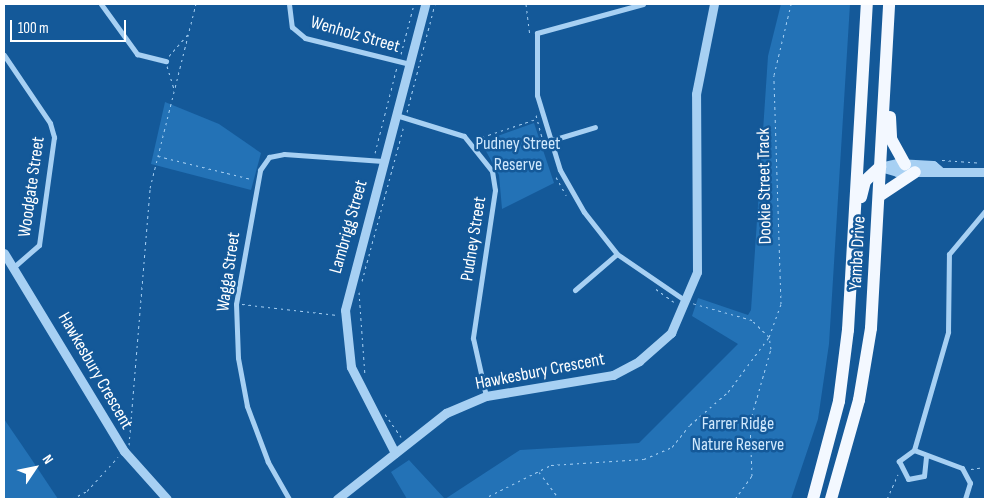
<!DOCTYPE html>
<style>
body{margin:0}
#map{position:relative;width:989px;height:503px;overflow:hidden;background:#145999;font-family:"Sofia Sans Condensed",sans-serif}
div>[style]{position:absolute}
.green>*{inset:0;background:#2372b6}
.path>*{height:1px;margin-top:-0.5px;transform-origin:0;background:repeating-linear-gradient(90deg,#a7d0f3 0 2.5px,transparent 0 6.5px)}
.minor>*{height:5px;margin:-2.5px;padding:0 2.5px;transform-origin:2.5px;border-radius:2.5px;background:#a7d0f3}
.tertiary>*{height:9px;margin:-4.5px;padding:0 4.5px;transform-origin:4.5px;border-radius:4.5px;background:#a7d0f3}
.primary>*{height:12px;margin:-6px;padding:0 6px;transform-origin:6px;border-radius:6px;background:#f3f8ff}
span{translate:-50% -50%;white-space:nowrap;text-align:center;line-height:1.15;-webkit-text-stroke:5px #145999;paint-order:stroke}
.street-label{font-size:18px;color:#fff}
.park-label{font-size:18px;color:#cfe8fd}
.frame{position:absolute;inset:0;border:5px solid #fff;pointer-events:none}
.north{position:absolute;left:10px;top:443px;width:50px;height:50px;-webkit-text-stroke:4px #145999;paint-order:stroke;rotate:56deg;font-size:14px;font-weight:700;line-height:20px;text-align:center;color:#fff}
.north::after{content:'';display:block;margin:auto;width:18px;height:22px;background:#fff;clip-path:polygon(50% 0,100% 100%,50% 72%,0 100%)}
.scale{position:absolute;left:10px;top:20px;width:116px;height:22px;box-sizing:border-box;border:2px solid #fff;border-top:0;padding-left:6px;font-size:15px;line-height:18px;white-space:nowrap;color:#fff;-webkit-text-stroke:4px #145999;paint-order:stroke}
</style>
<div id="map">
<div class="green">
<i style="clip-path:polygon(781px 4px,850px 4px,829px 344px,818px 419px,791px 499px,407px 499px,391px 472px,409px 460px,445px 499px,520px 450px,639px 443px,738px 344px,692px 316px,698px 298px,748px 315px,751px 310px,768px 56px)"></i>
<i style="clip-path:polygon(165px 102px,219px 124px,261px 153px,251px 190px,151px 164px)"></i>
<i style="clip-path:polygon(534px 123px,554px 183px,502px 209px,499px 175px,481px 142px)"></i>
<i style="clip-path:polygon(4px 419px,30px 457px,58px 499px,4px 499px)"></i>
</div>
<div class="path">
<i style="left:526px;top:4px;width:31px;rotate:83deg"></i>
<i style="left:401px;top:54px;width:52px;rotate:-75.4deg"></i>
<i style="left:169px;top:56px;width:29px;rotate:-49deg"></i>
<i style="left:167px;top:66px;width:24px;rotate:73deg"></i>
<i style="left:407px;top:112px;width:112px;rotate:-75.5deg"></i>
<i style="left:536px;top:115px;width:24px;rotate:75deg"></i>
<i style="left:476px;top:139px;width:63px;rotate:-18.4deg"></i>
<i style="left:375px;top:153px;width:89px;rotate:-75.7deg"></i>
<i style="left:158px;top:156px;width:96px;rotate:13.9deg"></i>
<i style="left:942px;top:160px;width:39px;rotate:4deg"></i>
<i style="left:556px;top:177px;width:21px;rotate:61deg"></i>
<i style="left:362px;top:281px;width:162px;rotate:-74.9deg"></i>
<i style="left:656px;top:289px;width:22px;rotate:36deg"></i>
<i style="left:359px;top:292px;width:83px;rotate:85.9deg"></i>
<i style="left:242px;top:304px;width:96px;rotate:6.6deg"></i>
<i style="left:385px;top:414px;width:28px;rotate:55deg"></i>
<i style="left:129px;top:445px;width:258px;rotate:-85.3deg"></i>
<i style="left:150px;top:188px;width:190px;rotate:-76deg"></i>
<i style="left:971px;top:469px;width:14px;rotate:-8deg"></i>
<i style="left:539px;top:472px;width:34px;rotate:53deg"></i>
<i style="left:72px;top:499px;width:17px;rotate:-28deg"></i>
<i style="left:87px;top:491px;width:46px;rotate:-47.6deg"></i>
<i style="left:483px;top:499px;width:76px;rotate:-26.6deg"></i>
<i style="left:551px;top:465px;width:93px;rotate:-3.7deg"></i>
<i style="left:644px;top:459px;width:30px;rotate:-23deg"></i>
<i style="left:672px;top:447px;width:28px;rotate:-51deg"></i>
<i style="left:690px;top:425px;width:50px;rotate:-41deg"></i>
<i style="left:728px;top:392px;width:69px;rotate:-53.3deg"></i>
<i style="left:769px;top:337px;width:24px;rotate:-135deg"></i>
<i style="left:752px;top:320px;width:62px;rotate:-164.2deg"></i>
<i style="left:735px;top:499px;width:29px;rotate:-54deg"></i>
<i style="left:752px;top:476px;width:54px;rotate:-92.1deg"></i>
<i style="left:750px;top:422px;width:76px;rotate:-74deg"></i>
<i style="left:771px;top:349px;width:12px;rotate:-99deg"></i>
<i style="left:769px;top:337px;width:35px;rotate:-70deg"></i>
<i style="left:781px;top:304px;width:229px;rotate:-91.8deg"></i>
<i style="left:774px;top:75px;width:73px;rotate:-76.5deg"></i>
<i style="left:887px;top:499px;width:27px;rotate:-66deg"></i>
</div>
<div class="minor">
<i style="left:101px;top:4px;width:62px;rotate:54.2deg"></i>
<i style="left:137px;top:54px;width:30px;rotate:14deg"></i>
<i style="left:289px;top:4px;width:23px;rotate:83deg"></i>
<i style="left:292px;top:27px;width:17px;rotate:40deg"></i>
<i style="left:305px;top:38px;width:104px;rotate:13.9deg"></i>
<i style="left:643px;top:4px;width:110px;rotate:164.7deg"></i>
<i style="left:537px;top:33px;width:62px;rotate:90deg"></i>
<i style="left:537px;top:95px;width:78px;rotate:73deg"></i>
<i style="left:560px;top:170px;width:48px;rotate:60.3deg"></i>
<i style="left:584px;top:212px;width:53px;rotate:51.8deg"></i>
<i style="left:617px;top:254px;width:83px;rotate:34.3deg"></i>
<i style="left:4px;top:55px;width:82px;rotate:55.9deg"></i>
<i style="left:50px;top:123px;width:15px;rotate:74deg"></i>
<i style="left:54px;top:137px;width:109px;rotate:97.9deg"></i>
<i style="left:39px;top:245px;width:32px;rotate:139deg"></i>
<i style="left:396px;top:115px;width:71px;rotate:17.2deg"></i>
<i style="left:464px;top:136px;width:45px;rotate:51.3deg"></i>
<i style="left:492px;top:171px;width:19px;rotate:81deg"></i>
<i style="left:495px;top:190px;width:150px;rotate:98.5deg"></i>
<i style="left:473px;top:338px;width:59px;rotate:77.4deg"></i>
<i style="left:549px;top:141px;width:48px;rotate:-16.9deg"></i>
<i style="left:575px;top:290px;width:55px;rotate:-40.6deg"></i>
<i style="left:914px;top:450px;width:19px;rotate:144deg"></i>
<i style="left:899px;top:461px;width:20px;rotate:63deg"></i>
<i style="left:908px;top:479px;width:16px;rotate:-11deg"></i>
<i style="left:924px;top:476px;width:19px;rotate:-84deg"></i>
<i style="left:289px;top:499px;width:43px;rotate:-119.6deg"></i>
<i style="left:268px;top:462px;width:60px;rotate:-110.6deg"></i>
<i style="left:247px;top:406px;width:49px;rotate:-100.6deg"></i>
<i style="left:238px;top:358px;width:54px;rotate:-92.1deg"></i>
<i style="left:236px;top:304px;width:136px;rotate:-79.8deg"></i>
<i style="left:260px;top:170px;width:16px;rotate:-55deg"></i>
<i style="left:269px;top:157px;width:15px;rotate:-11deg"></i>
<i style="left:284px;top:154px;width:99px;rotate:4deg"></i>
<i style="left:965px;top:499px;width:17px;rotate:-73deg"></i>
<i style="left:970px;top:483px;width:17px;rotate:-118deg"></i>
<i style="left:962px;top:468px;width:51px;rotate:-159.4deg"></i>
<i style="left:914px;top:450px;width:123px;rotate:-73.9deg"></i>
<i style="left:948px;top:332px;width:78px;rotate:-89.3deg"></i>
<i style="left:949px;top:254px;width:56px;rotate:-50.1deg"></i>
</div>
<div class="tertiary">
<i style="left:880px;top:167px;width:18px;rotate:16deg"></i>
<i style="left:897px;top:172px;width:88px"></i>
<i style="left:880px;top:167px;width:17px;rotate:-13deg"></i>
<i style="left:897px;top:163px;width:36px;rotate:3deg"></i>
<i style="left:933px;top:165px;width:8px;rotate:40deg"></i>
<i style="left:4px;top:253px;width:232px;rotate:58.8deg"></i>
<i style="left:124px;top:451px;width:64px;rotate:48.1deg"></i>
<i style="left:395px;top:453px;width:97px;rotate:-117.1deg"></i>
<i style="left:351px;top:367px;width:57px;rotate:-96deg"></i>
<i style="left:345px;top:310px;width:316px;rotate:-75.3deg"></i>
<i style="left:337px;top:499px;width:139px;rotate:-38.3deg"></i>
<i style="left:446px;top:413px;width:43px;rotate:-23deg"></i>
<i style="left:486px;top:396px;width:129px;rotate:-9.4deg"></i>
<i style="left:613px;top:375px;width:30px;rotate:-28deg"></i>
<i style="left:639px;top:361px;width:43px;rotate:-41.2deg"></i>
<i style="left:671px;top:333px;width:66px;rotate:-66.9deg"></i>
<i style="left:697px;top:272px;width:178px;rotate:-90.3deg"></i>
<i style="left:696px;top:94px;width:92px;rotate:-78.7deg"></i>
</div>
<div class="primary">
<i style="left:890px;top:117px;width:22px;rotate:87deg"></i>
<i style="left:891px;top:139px;width:29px;rotate:61deg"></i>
<i style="left:879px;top:196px;width:43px;rotate:-33.7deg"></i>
<i style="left:861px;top:197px;width:16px;rotate:-76deg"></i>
<i style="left:865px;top:181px;width:21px;rotate:-43deg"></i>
<i style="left:813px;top:499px;width:101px;rotate:-75.1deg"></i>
<i style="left:839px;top:401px;width:72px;rotate:-82.8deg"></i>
<i style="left:848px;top:330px;width:327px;rotate:-86.7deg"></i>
<i style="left:831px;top:499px;width:103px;rotate:-74.2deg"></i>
<i style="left:859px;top:400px;width:73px;rotate:-80.5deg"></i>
<i style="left:871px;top:328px;width:324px;rotate:-86.8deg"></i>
</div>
<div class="street-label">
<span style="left:355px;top:35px;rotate:16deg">Wenholz Street</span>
<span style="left:765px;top:186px;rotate:-91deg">Dookie Street Track</span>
<span style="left:32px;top:187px;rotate:-82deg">Woodgate Street</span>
<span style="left:349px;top:227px;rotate:-74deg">Lambrigg Street</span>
<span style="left:474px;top:239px;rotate:-81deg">Pudney Street</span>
<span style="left:858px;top:253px;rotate:-87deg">Yamba Drive</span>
<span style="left:229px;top:272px;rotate:-82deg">Wagga Street</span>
<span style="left:95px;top:371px;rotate:60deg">Hawkesbury Crescent</span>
<span style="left:540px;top:372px;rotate:-11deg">Hawkesbury Crescent</span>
</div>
<div class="park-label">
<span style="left:518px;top:155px">Pudney Street<br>Reserve</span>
<span style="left:738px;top:435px">Farrer Ridge<br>Nature Reserve</span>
</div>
<div class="frame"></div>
<div class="north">N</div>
<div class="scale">100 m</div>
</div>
